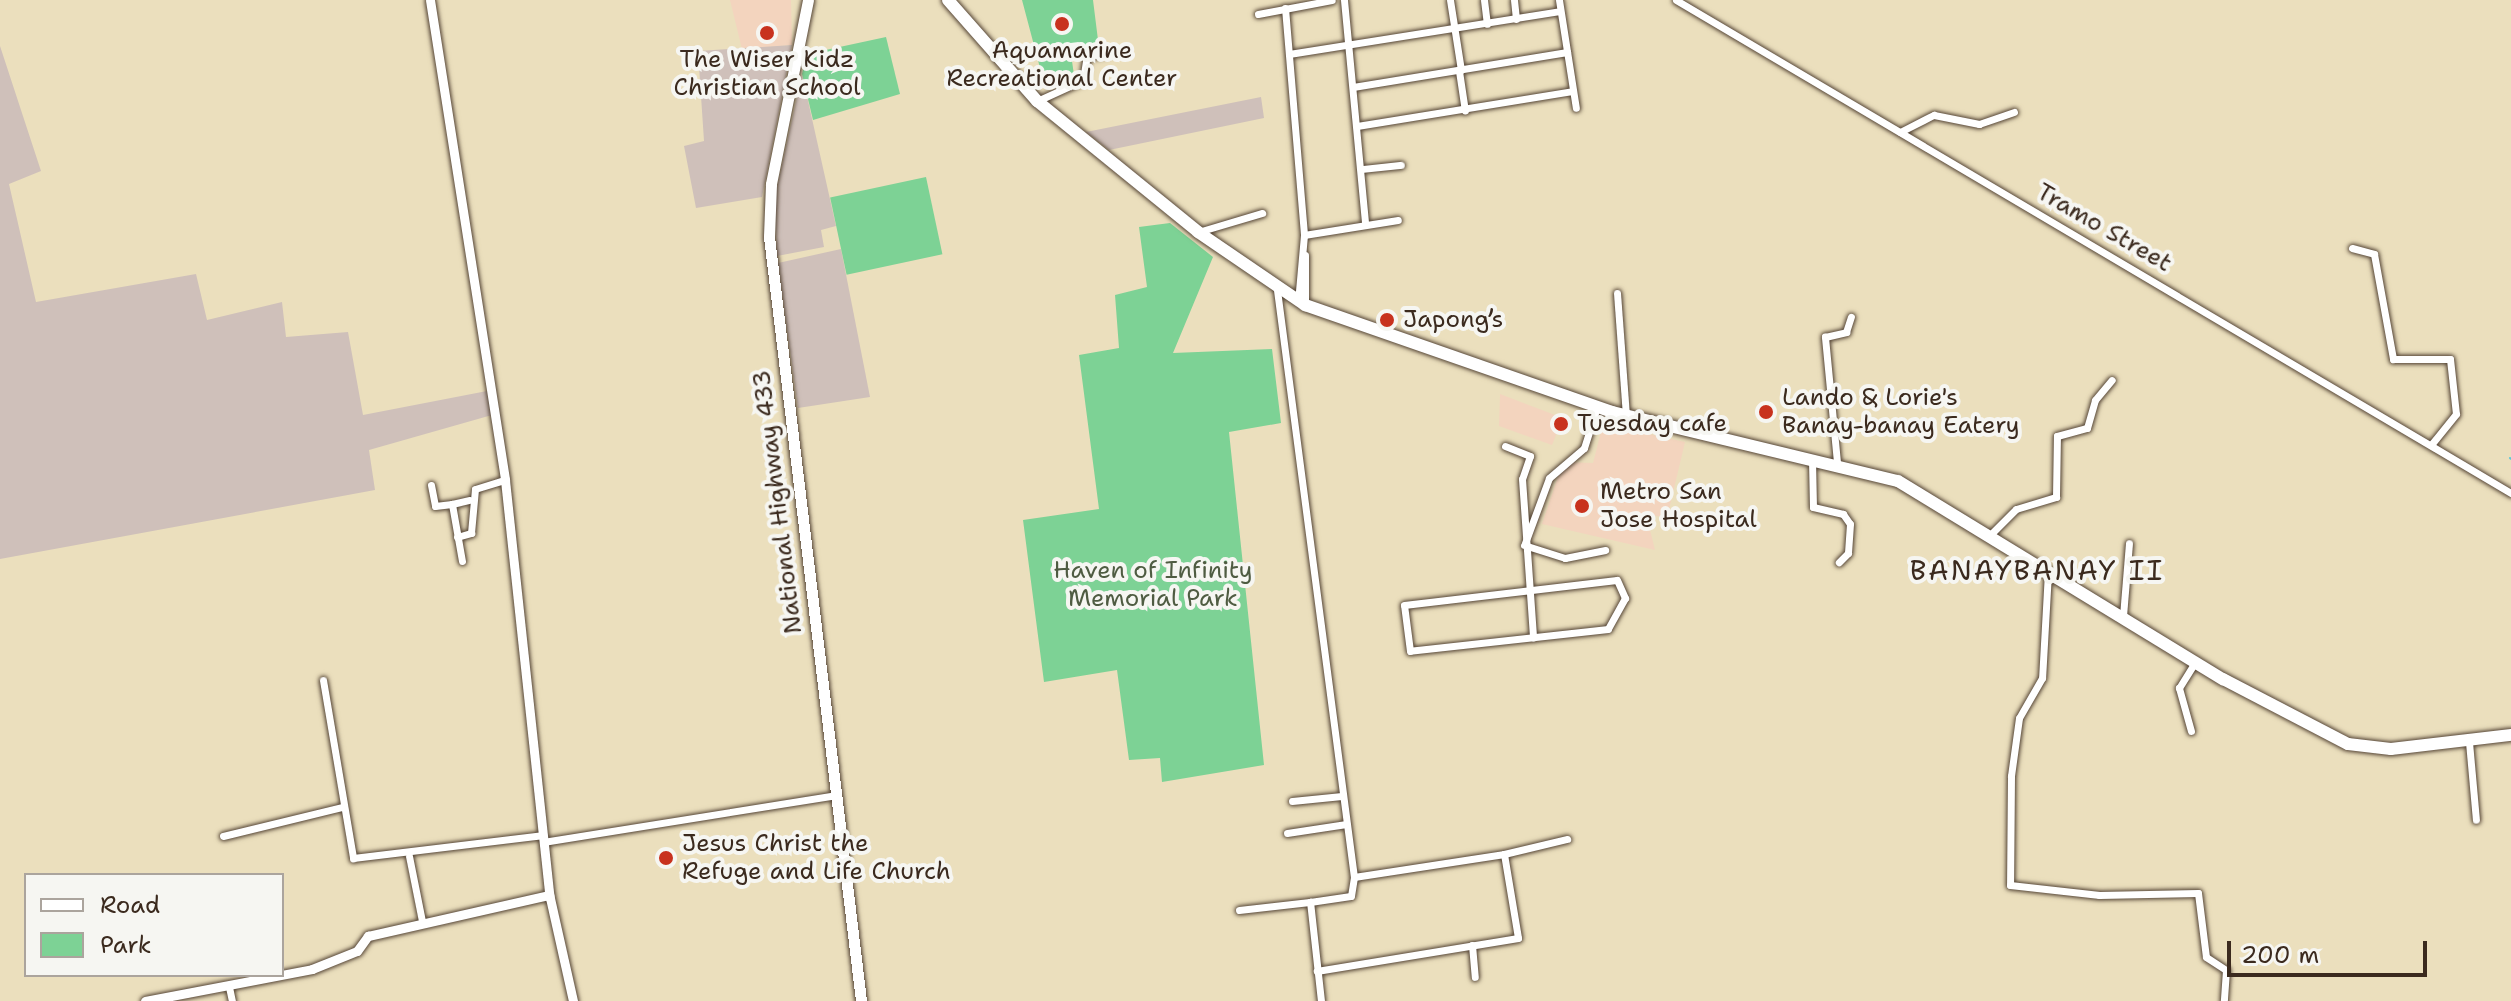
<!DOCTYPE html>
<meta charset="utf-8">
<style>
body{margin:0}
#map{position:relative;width:2511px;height:1001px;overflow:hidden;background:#ebdfbd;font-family:"Shantell Sans",sans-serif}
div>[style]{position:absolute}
.built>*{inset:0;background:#f3d4be}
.industrial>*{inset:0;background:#cfc0ba}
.green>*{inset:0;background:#7dd295;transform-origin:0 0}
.stream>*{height:2px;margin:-1px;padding:0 1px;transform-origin:1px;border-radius:1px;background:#5ec7d9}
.roads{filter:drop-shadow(0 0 2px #554536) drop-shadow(0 0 2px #554536)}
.minor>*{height:7px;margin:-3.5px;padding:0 3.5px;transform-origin:3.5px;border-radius:3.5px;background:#fff}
.tertiary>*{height:9px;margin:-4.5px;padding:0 4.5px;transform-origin:4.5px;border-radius:4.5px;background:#fff}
.primary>*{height:11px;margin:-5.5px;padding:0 5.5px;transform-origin:5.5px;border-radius:5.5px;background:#fff}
.trunk>*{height:12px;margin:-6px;padding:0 6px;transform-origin:6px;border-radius:6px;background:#fff}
.dots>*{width:22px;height:22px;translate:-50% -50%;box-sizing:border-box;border:4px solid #f6f6f2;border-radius:50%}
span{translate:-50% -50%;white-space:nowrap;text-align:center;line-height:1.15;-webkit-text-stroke:8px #f6f6f2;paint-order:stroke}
.poi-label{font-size:24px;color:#3b2a1e}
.left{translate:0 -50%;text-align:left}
.street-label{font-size:24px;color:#3b2a1e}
.park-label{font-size:24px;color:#4f5c42}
.quarter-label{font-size:28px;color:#3b2a1e;letter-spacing:2px}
.legend{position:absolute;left:24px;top:873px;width:260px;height:104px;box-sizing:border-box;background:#f6f6f2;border:2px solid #aba49d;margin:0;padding:10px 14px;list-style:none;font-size:24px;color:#3b2a1e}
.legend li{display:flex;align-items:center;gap:16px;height:40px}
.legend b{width:40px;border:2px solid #aba49d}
.scale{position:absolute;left:2227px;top:941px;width:200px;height:36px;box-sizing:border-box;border:4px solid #3b2a1e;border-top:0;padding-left:10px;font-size:24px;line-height:28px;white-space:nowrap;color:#3b2a1e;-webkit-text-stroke:6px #f6f6f2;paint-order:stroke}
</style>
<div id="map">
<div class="built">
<i style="clip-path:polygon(730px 0,791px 0,792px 45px,742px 49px)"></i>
<i style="clip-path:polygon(1500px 394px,1563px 418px,1552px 445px,1499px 426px)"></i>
<i style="clip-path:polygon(1603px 424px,1685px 442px,1667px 518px,1646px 514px,1655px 550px,1542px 524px,1563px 462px,1593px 463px)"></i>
</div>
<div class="industrial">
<i style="clip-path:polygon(792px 45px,762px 197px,696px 208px,684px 146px,704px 141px,698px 51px)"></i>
<i style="clip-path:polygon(0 46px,41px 171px,9px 184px,36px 302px,196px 274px,207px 320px,282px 302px,286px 337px,348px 332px,363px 415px,487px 391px,492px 415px,369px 450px,375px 490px,0 559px)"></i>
<i style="clip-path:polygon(802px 74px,836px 226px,821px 230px,824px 247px,777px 256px,775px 197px)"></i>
<i style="clip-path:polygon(1261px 97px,1264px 118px,1109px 150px,1086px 132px)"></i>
<i style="clip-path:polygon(841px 249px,870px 397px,798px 408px,778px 263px)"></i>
</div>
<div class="green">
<i style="clip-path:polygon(1022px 0,1093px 0,1099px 48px,1071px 54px,1074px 75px,1044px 83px)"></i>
<i style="clip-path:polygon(886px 37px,900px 94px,813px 120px,802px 74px,807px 54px)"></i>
<i style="left:926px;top:177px;width:79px;height:98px;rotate:78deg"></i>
<i style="clip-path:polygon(1170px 223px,1213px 257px,1173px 353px,1272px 349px,1281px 423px,1229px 432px,1264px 765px,1162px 782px,1160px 758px,1129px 760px,1117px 670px,1044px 682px,1023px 520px,1099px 509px,1079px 355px,1119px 348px,1115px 295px,1147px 287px,1139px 227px)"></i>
</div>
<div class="stream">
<i style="left:2510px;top:458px;width:1px;rotate:45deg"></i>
</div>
<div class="roads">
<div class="minor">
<i style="left:1344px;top:0;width:224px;rotate:84.6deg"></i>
<i style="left:1450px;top:0;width:71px;rotate:81.1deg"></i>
<i style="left:1484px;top:0;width:24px;rotate:83deg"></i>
<i style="left:1514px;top:0;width:19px;rotate:84deg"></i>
<i style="left:1559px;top:0;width:109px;rotate:81.1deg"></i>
<i style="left:1676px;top:0;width:970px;rotate:30.56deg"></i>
<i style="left:1285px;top:8px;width:228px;rotate:85.2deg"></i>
<i style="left:1304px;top:235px;width:67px;rotate:95.1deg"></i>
<i style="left:1258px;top:14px;width:75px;rotate:-10.7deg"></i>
<i style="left:1289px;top:54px;width:274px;rotate:-9deg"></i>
<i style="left:1459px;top:71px;width:40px;rotate:81.5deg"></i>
<i style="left:1353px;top:87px;width:217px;rotate:-9.3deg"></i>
<i style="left:1037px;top:101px;width:51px;rotate:-24.5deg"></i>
<i style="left:1083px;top:80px;width:24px;rotate:-81deg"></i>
<i style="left:1087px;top:56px;width:20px;rotate:-9deg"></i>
<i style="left:1357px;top:126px;width:218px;rotate:-9.2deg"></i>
<i style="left:1900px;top:132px;width:38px;rotate:-27deg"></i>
<i style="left:1934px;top:115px;width:46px;rotate:11.3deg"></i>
<i style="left:1979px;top:124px;width:37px;rotate:-19deg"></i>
<i style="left:1362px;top:169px;width:39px;rotate:-6deg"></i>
<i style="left:1198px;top:232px;width:67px;rotate:-16.5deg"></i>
<i style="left:1304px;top:235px;width:95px;rotate:-9.1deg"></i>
<i style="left:2352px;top:248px;width:23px;rotate:15deg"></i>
<i style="left:2374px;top:254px;width:107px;rotate:79.7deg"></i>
<i style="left:2393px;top:359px;width:57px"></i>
<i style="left:2450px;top:359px;width:55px;rotate:83.8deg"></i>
<i style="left:2456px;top:414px;width:38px;rotate:129deg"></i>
<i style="left:1277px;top:290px;width:592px;rotate:82.53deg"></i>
<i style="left:1354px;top:877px;width:152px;rotate:-8.7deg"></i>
<i style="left:1504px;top:854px;width:85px;rotate:80.5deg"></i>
<i style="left:1518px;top:938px;width:204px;rotate:170.7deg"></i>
<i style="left:1617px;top:293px;width:123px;rotate:85.8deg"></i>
<i style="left:1305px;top:305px;width:50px;rotate:-90deg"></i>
<i style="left:1505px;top:446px;width:27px;rotate:22deg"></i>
<i style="left:1530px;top:456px;width:24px;rotate:109deg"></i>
<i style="left:1522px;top:479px;width:159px;rotate:86deg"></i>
<i style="left:1812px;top:460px;width:47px;rotate:88.8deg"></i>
<i style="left:1813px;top:507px;width:31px;rotate:13deg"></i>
<i style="left:1843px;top:514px;width:12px;rotate:55deg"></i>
<i style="left:1850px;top:524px;width:29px;rotate:94deg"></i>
<i style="left:1848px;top:553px;width:13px;rotate:135deg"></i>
<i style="left:1837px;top:462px;width:126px;rotate:-95.5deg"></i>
<i style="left:1825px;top:337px;width:22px;rotate:-13deg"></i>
<i style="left:1846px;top:332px;width:16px;rotate:-72deg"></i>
<i style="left:431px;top:485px;width:21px;rotate:79deg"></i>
<i style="left:435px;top:506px;width:17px;rotate:-7deg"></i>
<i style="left:1991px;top:534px;width:35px;rotate:-45deg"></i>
<i style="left:2016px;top:509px;width:42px;rotate:-16.7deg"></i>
<i style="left:2056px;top:497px;width:61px;rotate:-89.1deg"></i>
<i style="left:2057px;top:436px;width:31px;rotate:-15deg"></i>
<i style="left:2087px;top:428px;width:29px;rotate:-74deg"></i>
<i style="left:2095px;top:400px;width:26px;rotate:-50deg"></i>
<i style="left:457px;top:537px;width:15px;rotate:-16deg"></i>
<i style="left:471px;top:533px;width:44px;rotate:-84.8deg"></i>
<i style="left:475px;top:489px;width:31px;rotate:-17deg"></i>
<i style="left:1525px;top:543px;width:69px;rotate:-69.7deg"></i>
<i style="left:1549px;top:478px;width:46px;rotate:-40.6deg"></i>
<i style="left:1584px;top:448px;width:43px;rotate:-72.4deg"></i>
<i style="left:1524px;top:545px;width:43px;rotate:17.6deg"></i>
<i style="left:1565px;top:558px;width:41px;rotate:-11.3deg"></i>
<i style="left:462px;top:561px;width:58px;rotate:-100deg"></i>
<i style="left:452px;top:504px;width:18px;rotate:-13deg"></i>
<i style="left:2048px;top:572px;width:106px;rotate:93.2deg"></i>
<i style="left:2042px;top:678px;width:46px;rotate:119.9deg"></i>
<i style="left:2019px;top:718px;width:59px;rotate:97.9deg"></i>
<i style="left:2011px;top:776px;width:109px;rotate:90.5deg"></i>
<i style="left:2010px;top:885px;width:90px;rotate:6.4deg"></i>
<i style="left:2099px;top:895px;width:99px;rotate:-1.2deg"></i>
<i style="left:2198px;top:893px;width:64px;rotate:82.9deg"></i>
<i style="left:2206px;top:957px;width:24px;rotate:33deg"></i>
<i style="left:2226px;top:970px;width:31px;rotate:94deg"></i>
<i style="left:1617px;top:580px;width:20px;rotate:66deg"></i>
<i style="left:1625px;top:598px;width:35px;rotate:119deg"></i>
<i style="left:1608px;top:629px;width:199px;rotate:173.7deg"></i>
<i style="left:1410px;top:651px;width:46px;rotate:-97.4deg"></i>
<i style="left:1404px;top:605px;width:214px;rotate:-6.7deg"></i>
<i style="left:2123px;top:616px;width:73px;rotate:-85.3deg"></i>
<i style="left:323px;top:680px;width:181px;rotate:80.4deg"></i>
<i style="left:353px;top:858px;width:190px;rotate:-6.9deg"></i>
<i style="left:2191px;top:731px;width:45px;rotate:-105.6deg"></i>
<i style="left:2179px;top:688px;width:31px;rotate:-58deg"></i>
<i style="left:2469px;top:742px;width:78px;rotate:84.9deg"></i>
<i style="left:1292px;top:801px;width:50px;rotate:-5.7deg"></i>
<i style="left:1287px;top:833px;width:60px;rotate:-8.7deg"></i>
<i style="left:223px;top:836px;width:122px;rotate:-13.7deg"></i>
<i style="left:543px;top:842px;width:296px;rotate:-9.1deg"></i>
<i style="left:1504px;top:854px;width:65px;rotate:-13.4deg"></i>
<i style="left:409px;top:856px;width:66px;rotate:78.7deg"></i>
<i style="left:1239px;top:910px;width:71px;rotate:-6.4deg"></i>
<i style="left:1472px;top:945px;width:32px;rotate:85deg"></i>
<i style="left:229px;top:987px;width:14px;rotate:78deg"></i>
<i style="left:1321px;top:1001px;width:100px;rotate:-96.3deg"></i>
<i style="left:1310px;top:902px;width:41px;rotate:-8.3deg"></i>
<i style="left:1351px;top:896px;width:19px;rotate:-81deg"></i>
</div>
<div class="tertiary">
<i style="left:430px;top:0;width:486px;rotate:81.1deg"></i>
<i style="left:505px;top:480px;width:420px;rotate:83.9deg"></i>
<i style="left:550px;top:898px;width:106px;rotate:77.4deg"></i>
<i style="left:145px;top:1001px;width:170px;rotate:-10.8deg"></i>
<i style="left:312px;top:969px;width:48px;rotate:-21.8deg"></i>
<i style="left:357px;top:951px;width:19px;rotate:-54deg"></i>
<i style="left:368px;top:936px;width:186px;rotate:-12.8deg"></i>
</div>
<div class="primary">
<i style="left:808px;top:0;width:188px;rotate:101.4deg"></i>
<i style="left:771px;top:184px;width:53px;rotate:92.2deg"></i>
<i style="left:769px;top:237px;width:770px;rotate:83.13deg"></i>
</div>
<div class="trunk">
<i style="left:948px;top:0;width:135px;rotate:48.6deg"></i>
<i style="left:1037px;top:101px;width:208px;rotate:39.1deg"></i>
<i style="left:1198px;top:232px;width:130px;rotate:34.3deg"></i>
<i style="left:1305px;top:305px;width:325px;rotate:19.2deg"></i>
<i style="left:1612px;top:412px;width:294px;rotate:13.6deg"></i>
<i style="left:1898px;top:481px;width:381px;rotate:31.4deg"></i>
<i style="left:2223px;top:679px;width:141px;rotate:27.5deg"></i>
<i style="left:2348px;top:744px;width:43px;rotate:6.6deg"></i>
<i style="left:2391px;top:749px;width:121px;rotate:-6.7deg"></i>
</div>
</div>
<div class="dots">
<i style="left:1062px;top:24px;background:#c8321e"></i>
<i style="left:767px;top:33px;background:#c8321e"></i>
<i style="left:1387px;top:320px;background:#c8321e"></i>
<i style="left:1766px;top:412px;background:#c8321e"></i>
<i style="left:1561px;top:424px;background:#c8321e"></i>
<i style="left:1582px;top:506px;background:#c8321e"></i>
<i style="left:666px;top:858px;background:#c8321e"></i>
</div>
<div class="poi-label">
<span style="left:1062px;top:65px">Aquamarine<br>Recreational Center</span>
<span style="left:767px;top:74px">The Wiser Kidz<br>Christian School</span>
<span class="left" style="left:1403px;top:320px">Japong’s</span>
<span class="left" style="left:1782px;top:412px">Lando &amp; Lorie's<br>Banay-banay Eatery</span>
<span class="left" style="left:1577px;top:424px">Tuesday cafe</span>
<span class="left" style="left:1600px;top:506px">Metro San<br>Jose Hospital</span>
<span class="left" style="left:682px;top:858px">Jesus Christ the<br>Refuge and Life Church</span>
</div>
<div class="street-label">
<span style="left:2104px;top:228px;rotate:30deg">Tramo Street</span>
<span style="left:778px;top:502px;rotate:-97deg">National Highway 433</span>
</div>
<div class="park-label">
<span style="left:1153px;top:585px">Haven of Infinity<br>Memorial Park</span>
</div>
<div class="quarter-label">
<span style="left:2037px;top:570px">BANAYBANAY II</span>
</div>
<ul class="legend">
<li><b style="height:10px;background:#fff"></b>Road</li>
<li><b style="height:22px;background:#7dd295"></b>Park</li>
</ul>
<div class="scale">200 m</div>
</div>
